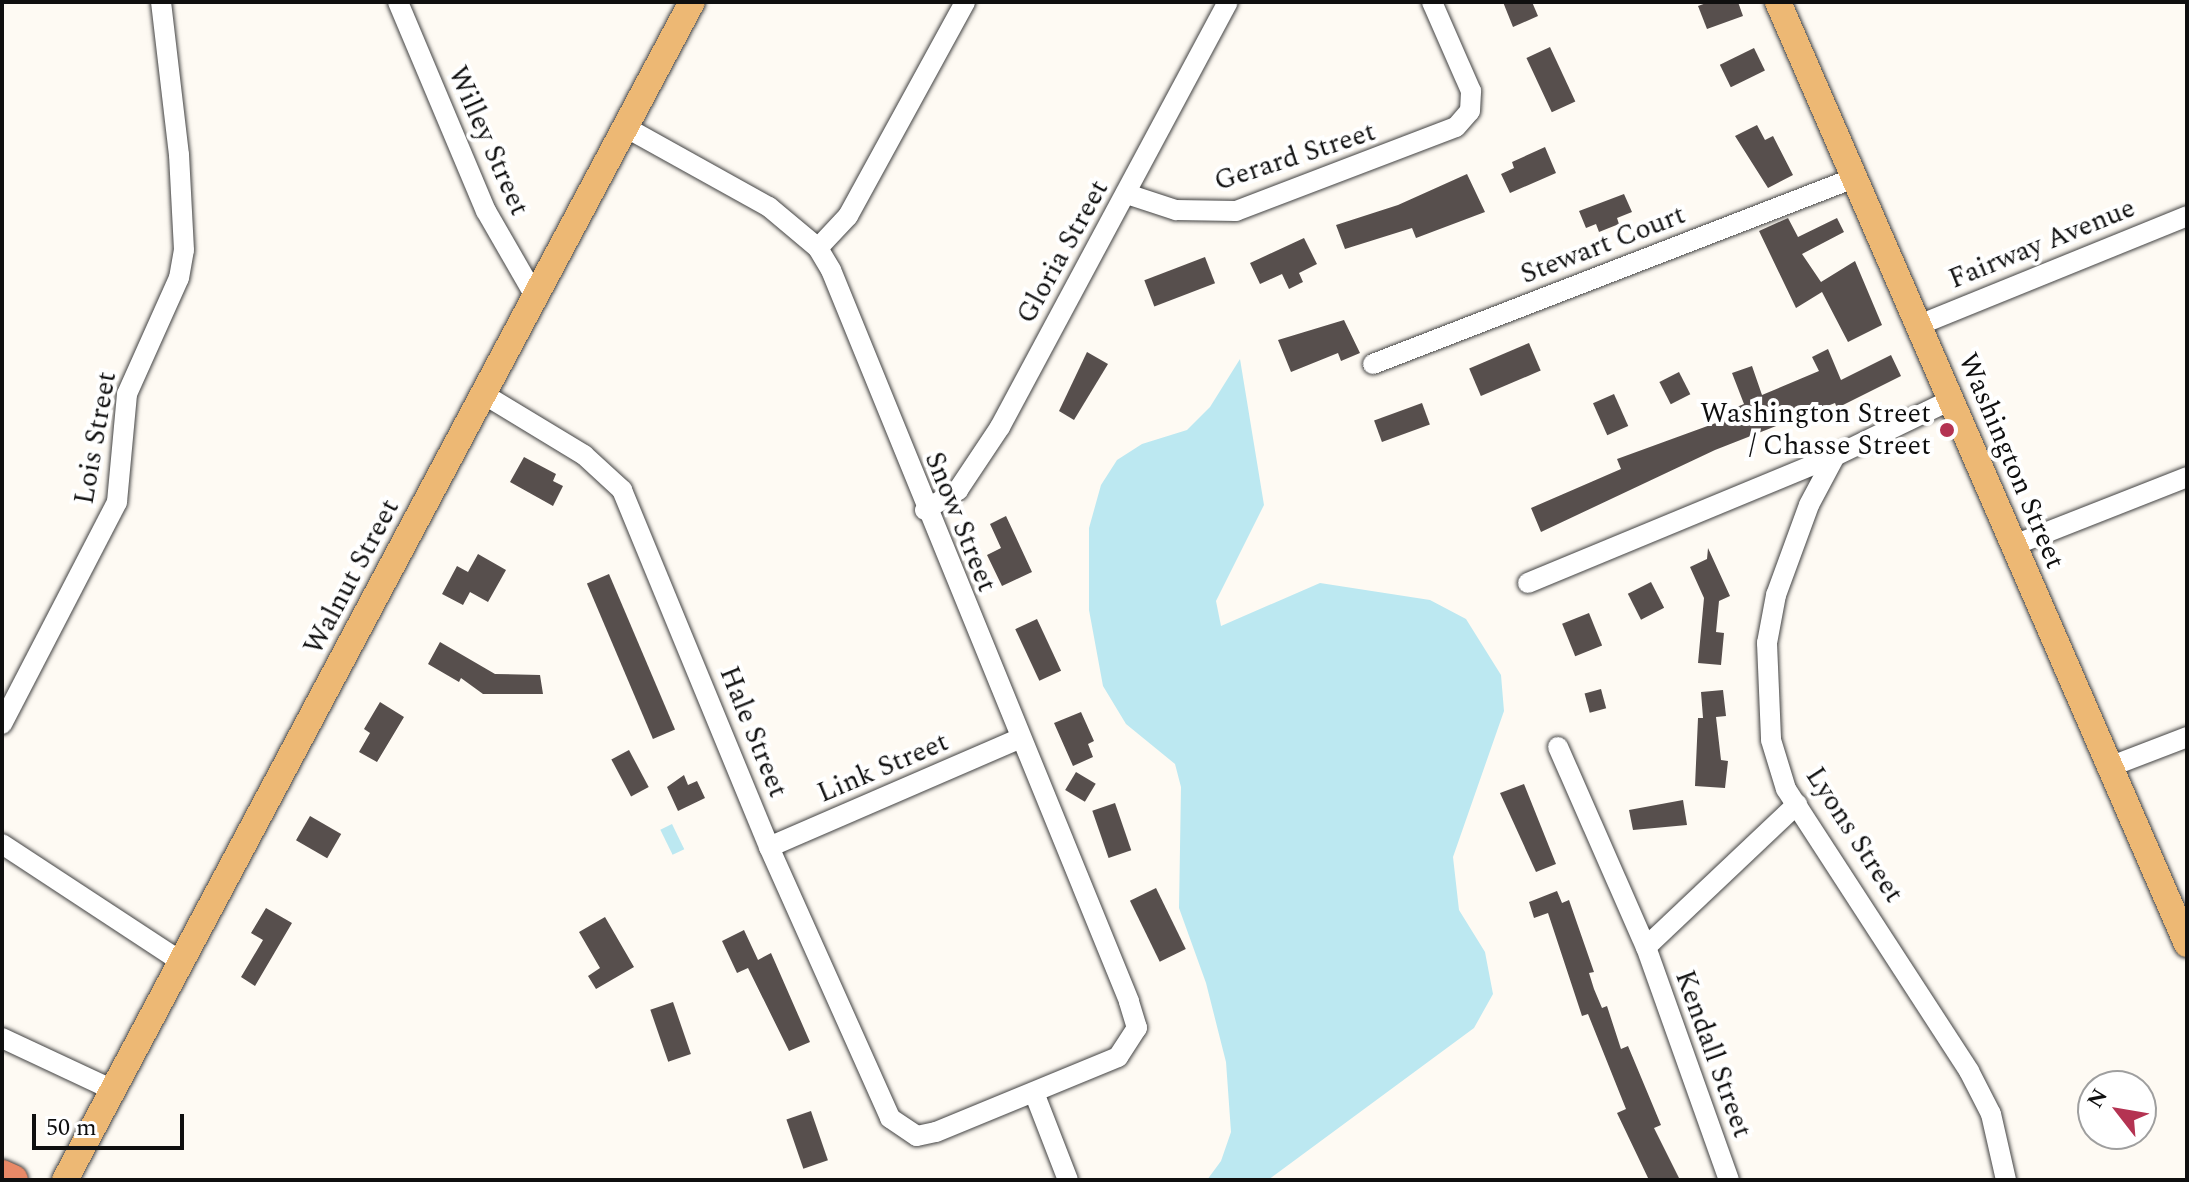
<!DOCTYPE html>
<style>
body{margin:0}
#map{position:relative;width:2189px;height:1182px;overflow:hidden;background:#fefaf3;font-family:Spectral,serif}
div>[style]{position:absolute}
.water>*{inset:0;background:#bce8f1;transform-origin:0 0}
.building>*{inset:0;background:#574f4d;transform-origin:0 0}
.roads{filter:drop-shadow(0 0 2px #424242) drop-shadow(0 0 2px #424242)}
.minor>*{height:20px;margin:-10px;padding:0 10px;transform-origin:10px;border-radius:10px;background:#fff}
.major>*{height:26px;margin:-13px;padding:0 13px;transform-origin:13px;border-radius:13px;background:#edb874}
.highway>*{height:30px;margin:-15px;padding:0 15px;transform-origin:15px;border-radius:15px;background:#e88967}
.dots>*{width:22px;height:22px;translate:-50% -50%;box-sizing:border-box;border:4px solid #fff;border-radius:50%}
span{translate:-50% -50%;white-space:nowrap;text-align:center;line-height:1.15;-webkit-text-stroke:8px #fff;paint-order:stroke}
.street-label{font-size:28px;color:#0f0f0f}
.poi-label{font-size:28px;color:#0f0f0f}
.right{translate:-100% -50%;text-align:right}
.frame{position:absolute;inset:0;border:4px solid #0f0f0f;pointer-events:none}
.north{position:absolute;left:2077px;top:1070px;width:80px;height:80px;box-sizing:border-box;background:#fff;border:2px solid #9f9f9f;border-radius:50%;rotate:301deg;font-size:22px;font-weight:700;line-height:32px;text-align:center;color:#0f0f0f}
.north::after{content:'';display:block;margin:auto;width:28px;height:36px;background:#b43352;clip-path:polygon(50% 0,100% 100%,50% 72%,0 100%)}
.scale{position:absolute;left:32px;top:1114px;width:152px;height:36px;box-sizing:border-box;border:4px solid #0f0f0f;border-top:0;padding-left:10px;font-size:24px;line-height:28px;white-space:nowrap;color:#0f0f0f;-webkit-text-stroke:6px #fff;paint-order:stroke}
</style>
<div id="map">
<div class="water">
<i style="clip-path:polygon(1240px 359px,1264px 505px,1216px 601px,1221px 626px,1320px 583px,1430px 600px,1466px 619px,1501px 675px,1504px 711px,1453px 857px,1459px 910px,1485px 952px,1493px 994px,1474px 1028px,1268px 1180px,1207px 1180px,1221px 1161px,1231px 1132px,1226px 1062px,1206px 983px,1179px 908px,1181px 787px,1175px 764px,1126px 724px,1103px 686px,1089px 610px,1089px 528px,1101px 485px,1117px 460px,1142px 444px,1187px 430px,1210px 407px)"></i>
<i style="left:672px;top:824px;width:28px;height:13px;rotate:64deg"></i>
</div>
<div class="building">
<i style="clip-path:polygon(1503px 2px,1532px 2px,1538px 16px,1513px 27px)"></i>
<i style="clip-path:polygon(1709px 2px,1738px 2px,1743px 16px,1707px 29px,1698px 6px)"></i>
<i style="left:1550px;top:47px;width:60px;height:26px;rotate:65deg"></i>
<i style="left:1754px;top:48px;width:25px;height:38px;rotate:64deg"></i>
<i style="clip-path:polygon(1757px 125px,1765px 140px,1773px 136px,1793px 175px,1768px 188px,1735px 136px)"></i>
<i style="clip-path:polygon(1545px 147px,1556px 173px,1510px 193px,1501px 174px,1514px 168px,1512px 162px)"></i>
<i style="clip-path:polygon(1467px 174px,1485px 212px,1416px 238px,1412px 228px,1345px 249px,1336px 225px,1398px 205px)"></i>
<i style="clip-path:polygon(1624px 194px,1632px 212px,1617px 218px,1619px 224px,1599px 232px,1596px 224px,1586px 228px,1579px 211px)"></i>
<i style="clip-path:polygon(1788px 218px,1798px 237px,1837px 218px,1844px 232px,1802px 254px,1821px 282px,1855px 261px,1882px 325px,1848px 342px,1822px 292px,1796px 308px,1759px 231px)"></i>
<i style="clip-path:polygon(1304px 238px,1317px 264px,1299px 273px,1303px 282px,1289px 289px,1282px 274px,1260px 284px,1250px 263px)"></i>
<i style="left:1205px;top:257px;width:28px;height:65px;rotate:69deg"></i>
<i style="clip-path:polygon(1344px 320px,1360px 353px,1341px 361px,1338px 353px,1291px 372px,1278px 340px)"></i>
<i style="left:1529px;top:343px;width:30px;height:65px;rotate:67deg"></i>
<i style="clip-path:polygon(1828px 349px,1841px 380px,1891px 355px,1901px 376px,1837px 408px,1835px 403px,1715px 450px,1541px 532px,1531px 508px,1621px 469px,1617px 459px,1735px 416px,1732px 409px,1744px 404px,1732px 373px,1752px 366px,1762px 395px,1819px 371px,1812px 357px)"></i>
<i style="clip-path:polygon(1087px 352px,1108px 364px,1074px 420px,1059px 411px)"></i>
<i style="left:1679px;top:372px;width:25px;height:22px;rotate:63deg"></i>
<i style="left:1614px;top:394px;width:35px;height:23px;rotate:66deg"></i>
<i style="left:1422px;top:403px;width:23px;height:51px;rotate:70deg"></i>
<i style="clip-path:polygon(524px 457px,556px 474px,553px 481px,563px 486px,553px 506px,510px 482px)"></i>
<i style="clip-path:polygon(1006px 516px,1032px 572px,1002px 586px,987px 555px,1001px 548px,990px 524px)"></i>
<i style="clip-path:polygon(1708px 548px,1730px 596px,1719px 601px,1716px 632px,1724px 633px,1721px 665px,1698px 663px,1704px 598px,1690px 567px,1707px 559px)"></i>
<i style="clip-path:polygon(478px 554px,506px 570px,488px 602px,470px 592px,463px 605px,442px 594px,457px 566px,468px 572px)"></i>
<i style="left:609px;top:574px;width:169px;height:24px;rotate:67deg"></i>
<i style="left:1651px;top:582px;width:29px;height:26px;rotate:63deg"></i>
<i style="left:1589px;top:613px;width:35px;height:29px;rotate:68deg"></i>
<i style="left:1037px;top:619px;width:57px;height:24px;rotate:65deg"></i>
<i style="clip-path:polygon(440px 642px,495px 674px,540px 675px,543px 694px,483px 694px,461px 678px,459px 682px,428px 664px)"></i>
<i style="left:1601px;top:689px;width:20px;height:17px;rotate:75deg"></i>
<i style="clip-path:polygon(1723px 690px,1726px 716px,1716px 717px,1721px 760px,1728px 761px,1725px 788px,1695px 786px,1698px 718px,1703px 718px,1701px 692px)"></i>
<i style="clip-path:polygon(380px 702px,404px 717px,377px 762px,359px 752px,370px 733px,364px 729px)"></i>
<i style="clip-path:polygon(1081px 712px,1094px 741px,1088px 744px,1093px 757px,1073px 766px,1054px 723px)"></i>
<i style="left:629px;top:750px;width:42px;height:20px;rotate:62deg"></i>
<i style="left:1076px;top:772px;width:23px;height:21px;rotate:31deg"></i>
<i style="clip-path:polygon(684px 775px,688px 785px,697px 781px,705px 798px,678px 811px,667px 787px)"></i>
<i style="clip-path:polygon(1524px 784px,1556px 864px,1536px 872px,1500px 793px)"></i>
<i style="clip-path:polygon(1683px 800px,1687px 825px,1633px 830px,1629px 810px)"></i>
<i style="left:1115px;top:803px;width:50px;height:24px;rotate:71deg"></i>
<i style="left:310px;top:816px;width:36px;height:28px;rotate:30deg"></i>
<i style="left:1156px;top:888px;width:68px;height:29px;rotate:64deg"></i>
<i style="clip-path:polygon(1557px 891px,1562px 903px,1569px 900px,1594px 972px,1589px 973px,1594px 989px,1602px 1008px,1607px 1006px,1621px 1049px,1628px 1046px,1661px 1125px,1654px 1128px,1680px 1180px,1649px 1180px,1617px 1113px,1626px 1109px,1588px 1014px,1582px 1016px,1548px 913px,1534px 918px,1529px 902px)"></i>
<i style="clip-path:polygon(266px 908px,292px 923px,255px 986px,241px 977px,263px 940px,251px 933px)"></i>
<i style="clip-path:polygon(605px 917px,634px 967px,596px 989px,588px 976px,600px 968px,579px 932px)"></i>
<i style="clip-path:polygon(744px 930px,758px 960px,771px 953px,810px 1042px,789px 1051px,748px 968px,737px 973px,722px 941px)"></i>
<i style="left:673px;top:1002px;width:55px;height:24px;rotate:71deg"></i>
<i style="left:811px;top:1111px;width:52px;height:26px;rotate:71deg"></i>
</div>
<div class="roads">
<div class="minor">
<i style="left:398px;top:2px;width:227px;rotate:67.2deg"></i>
<i style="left:486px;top:211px;width:100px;rotate:60.1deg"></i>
<i style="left:1127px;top:194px;width:52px;rotate:18.1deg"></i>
<i style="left:1176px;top:210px;width:60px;rotate:1deg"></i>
<i style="left:1236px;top:211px;width:235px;rotate:-20.9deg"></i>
<i style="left:1456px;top:127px;width:21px;rotate:-49deg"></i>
<i style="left:1470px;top:111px;width:20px;rotate:-87deg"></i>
<i style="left:1471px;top:91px;width:97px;rotate:-113.7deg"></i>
<i style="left:818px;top:248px;width:44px;rotate:-46.8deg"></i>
<i style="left:848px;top:216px;width:244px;rotate:-61.3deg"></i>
<i style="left:1919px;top:325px;width:289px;rotate:-22.1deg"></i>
<i style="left:1373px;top:364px;width:516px;rotate:-21.14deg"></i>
<i style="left:485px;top:395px;width:116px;rotate:31.2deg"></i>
<i style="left:584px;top:455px;width:52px;rotate:42.6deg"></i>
<i style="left:622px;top:490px;width:386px;rotate:67.6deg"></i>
<i style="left:769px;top:847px;width:297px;rotate:65.9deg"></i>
<i style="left:890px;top:1118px;width:32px;rotate:34deg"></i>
<i style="left:917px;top:1136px;width:19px;rotate:-12deg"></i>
<i style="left:936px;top:1132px;width:197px;rotate:-22.4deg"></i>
<i style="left:1118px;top:1057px;width:35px;rotate:-57deg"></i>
<i style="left:1137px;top:1028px;width:28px;rotate:-107deg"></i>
<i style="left:1129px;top:1001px;width:789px;rotate:-112.18deg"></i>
<i style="left:831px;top:270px;width:26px;rotate:-121deg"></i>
<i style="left:818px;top:248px;width:64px;rotate:-140.1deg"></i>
<i style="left:769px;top:207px;width:165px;rotate:-150.9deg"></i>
<i style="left:1835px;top:456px;width:55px;rotate:118deg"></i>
<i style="left:1809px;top:505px;width:96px;rotate:110.1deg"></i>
<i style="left:1776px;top:595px;width:49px;rotate:100.6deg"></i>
<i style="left:1767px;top:643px;width:97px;rotate:87.6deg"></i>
<i style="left:1771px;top:740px;width:51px;rotate:73deg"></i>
<i style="left:1786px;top:789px;width:336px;rotate:57deg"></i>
<i style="left:1969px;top:1071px;width:48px;rotate:62.9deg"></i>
<i style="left:1991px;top:1114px;width:68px;rotate:77.2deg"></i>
<i style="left:925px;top:510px;width:39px;rotate:-31deg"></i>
<i style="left:958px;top:490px;width:76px;rotate:-56.3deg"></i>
<i style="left:1000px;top:427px;width:482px;rotate:-61.8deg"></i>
<i style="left:2012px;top:546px;width:188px;rotate:-21.5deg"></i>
<i style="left:1528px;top:583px;width:332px;rotate:-22.5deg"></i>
<i style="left:1835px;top:456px;width:129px;rotate:-25.8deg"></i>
<i style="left:2px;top:724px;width:250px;rotate:-62.6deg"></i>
<i style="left:117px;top:502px;width:108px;rotate:-84.7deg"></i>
<i style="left:127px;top:394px;width:127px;rotate:-65.9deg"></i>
<i style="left:179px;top:278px;width:28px;rotate:-80deg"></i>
<i style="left:184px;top:250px;width:95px;rotate:-93deg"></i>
<i style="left:179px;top:155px;width:154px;rotate:-96.7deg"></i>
<i style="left:1558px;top:747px;width:219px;rotate:66.3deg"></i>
<i style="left:1646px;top:947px;width:247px;rotate:70.4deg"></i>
<i style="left:2109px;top:767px;width:84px;rotate:-21deg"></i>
<i style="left:2px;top:844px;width:217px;rotate:33.3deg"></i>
<i style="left:769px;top:847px;width:272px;rotate:-23.4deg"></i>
<i style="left:1646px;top:947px;width:208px;rotate:-43.4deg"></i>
<i style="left:2px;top:1038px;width:123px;rotate:25.1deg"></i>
<i style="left:1035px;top:1095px;width:91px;rotate:68.8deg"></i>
</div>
<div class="major">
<i style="left:1778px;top:2px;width:1027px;rotate:66.53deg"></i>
<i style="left:65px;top:1180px;width:1334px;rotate:-61.98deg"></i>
</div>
<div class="highway">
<i style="left:2px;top:1175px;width:12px;rotate:24deg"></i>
</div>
</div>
<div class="dots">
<i style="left:1947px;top:430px;background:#b43352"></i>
</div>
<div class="street-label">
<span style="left:488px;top:141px;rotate:66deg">Willey Street</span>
<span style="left:1295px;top:157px;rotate:-18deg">Gerard Street</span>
<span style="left:2042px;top:244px;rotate:-22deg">Fairway Avenue</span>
<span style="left:1603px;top:245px;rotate:-21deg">Stewart Court</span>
<span style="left:1063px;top:252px;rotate:-61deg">Gloria Street</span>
<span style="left:96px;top:438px;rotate:-80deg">Lois Street</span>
<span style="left:2011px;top:461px;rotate:67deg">Washington Street</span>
<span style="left:960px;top:522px;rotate:68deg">Snow Street</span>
<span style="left:352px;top:577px;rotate:-62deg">Walnut Street</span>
<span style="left:753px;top:732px;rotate:68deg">Hale Street</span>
<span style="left:883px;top:768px;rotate:-23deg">Link Street</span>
<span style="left:1854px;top:835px;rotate:57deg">Lyons Street</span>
<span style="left:1713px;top:1054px;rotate:70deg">Kendall Street</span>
</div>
<div class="poi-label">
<span class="right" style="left:1931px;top:430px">Washington Street<br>/ Chasse Street</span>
</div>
<div class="frame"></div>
<div class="north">N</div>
<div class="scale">50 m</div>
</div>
